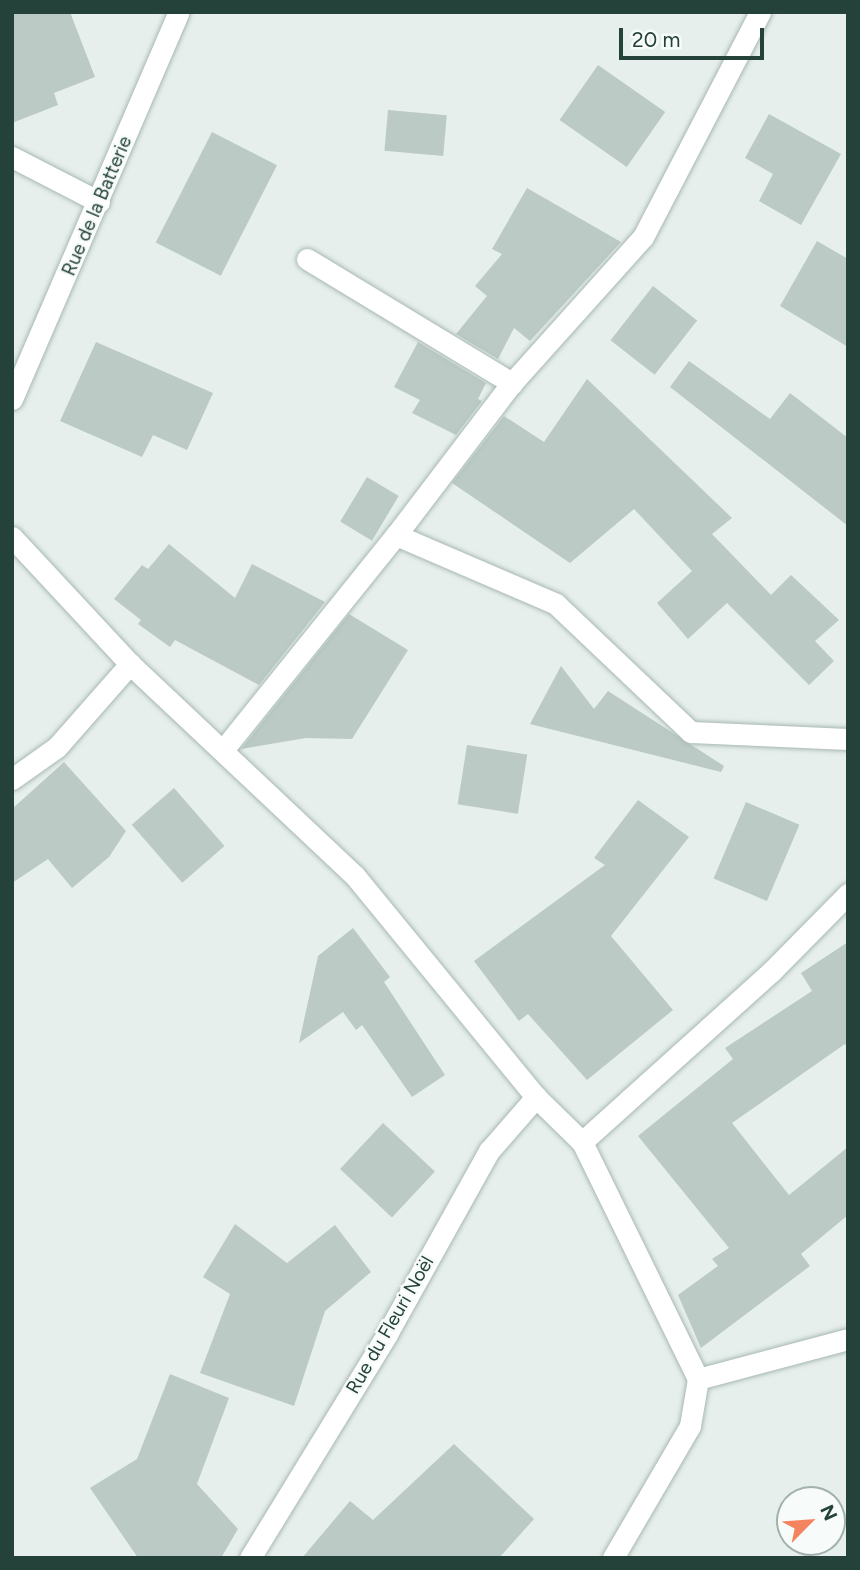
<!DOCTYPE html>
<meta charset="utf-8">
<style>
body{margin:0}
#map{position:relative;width:860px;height:1570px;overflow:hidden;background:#e6efeb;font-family:Figtree,sans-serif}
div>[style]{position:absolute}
.building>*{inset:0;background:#bbcac4;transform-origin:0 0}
.roads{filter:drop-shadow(0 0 2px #a8b8b2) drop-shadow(0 0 2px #a8b8b2)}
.minor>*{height:21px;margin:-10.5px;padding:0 10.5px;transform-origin:10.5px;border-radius:10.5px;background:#fff}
span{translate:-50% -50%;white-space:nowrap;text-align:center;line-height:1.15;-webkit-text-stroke:5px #f7fbf9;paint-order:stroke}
.street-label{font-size:19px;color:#24423a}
.frame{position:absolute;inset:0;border:14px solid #24423a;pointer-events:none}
.north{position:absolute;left:776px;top:1486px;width:70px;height:70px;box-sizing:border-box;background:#f7fbf9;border:2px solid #a3b1ad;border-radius:50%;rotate:65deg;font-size:19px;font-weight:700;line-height:28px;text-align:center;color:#24423a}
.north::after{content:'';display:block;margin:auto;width:24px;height:32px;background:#f4845f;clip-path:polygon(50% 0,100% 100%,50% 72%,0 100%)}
.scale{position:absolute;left:619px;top:28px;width:145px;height:32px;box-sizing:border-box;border:4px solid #24423a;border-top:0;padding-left:9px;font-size:21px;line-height:24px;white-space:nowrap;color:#24423a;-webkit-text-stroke:5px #f7fbf9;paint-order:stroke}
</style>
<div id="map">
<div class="building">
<i style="clip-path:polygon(12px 12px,70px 12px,95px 77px,54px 93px,58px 105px,12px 123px)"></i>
<i style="left:598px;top:65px;width:82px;height:67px;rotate:35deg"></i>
<i style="left:388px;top:110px;width:59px;height:41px;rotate:5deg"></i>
<i style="clip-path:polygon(769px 114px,841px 154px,801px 225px,759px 201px,773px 174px,745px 158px)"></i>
<i style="left:212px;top:132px;width:73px;height:124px;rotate:27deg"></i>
<i style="clip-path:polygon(527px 188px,621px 242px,530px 341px,514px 328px,498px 359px,456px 334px,487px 296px,475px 286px,502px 254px,492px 249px)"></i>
<i style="clip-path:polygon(817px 241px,848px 259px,848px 347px,780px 306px)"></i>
<i style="left:653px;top:286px;width:56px;height:69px;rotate:38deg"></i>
<i style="clip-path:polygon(96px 342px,213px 393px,187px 450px,153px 435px,142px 457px,60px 421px)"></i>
<i style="clip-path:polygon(418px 342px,486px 383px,478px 399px,482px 401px,456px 435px,412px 413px,420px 400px,394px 387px)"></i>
<i style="clip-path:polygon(689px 361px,770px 419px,790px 393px,848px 438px,848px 526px,670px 387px)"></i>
<i style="clip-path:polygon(587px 379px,732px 518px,712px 534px,771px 595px,791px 575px,839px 620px,815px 641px,834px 661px,809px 685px,727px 603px,688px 639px,657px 603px,692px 571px,634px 509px,570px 563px,452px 483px,504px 416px,544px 442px)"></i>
<i style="left:367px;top:477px;width:37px;height:52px;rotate:31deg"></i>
<i style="clip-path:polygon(169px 544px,235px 598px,252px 564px,325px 602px,259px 685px,175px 640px,170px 647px,138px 624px,141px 620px,114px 599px,142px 565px,148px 569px)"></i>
<i style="clip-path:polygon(349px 614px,408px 650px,352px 739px,306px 738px,241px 749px)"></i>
<i style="clip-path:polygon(561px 666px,594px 709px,608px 691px,724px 766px,721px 772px,530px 724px)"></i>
<i style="left:467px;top:745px;width:61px;height:60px;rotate:9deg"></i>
<i style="clip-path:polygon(64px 762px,126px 831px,109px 857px,72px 888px,48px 859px,12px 883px,12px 809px)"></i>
<i style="left:174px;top:788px;width:77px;height:56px;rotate:49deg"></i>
<i style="clip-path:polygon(638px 800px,689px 837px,611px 936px,673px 1010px,587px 1080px,528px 1014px,519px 1021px,474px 961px,605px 865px,594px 858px)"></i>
<i style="left:746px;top:802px;width:58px;height:83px;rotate:23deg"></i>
<i style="clip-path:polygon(353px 928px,390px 977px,384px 982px,445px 1075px,412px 1097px,362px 1025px,356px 1030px,343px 1012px,299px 1043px,318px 956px)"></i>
<i style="clip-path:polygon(848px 942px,848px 1048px,845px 1044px,732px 1123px,789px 1195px,848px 1147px,848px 1215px,801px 1254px,810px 1266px,701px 1348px,678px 1295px,718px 1266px,712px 1259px,729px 1248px,638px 1136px,733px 1059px,725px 1048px,812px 991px,801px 973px)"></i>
<i style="left:383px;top:1123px;width:71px;height:63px;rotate:43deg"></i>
<i style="clip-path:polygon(235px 1224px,287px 1263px,335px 1225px,371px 1272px,325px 1311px,294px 1406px,200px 1373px,230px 1294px,203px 1277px)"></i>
<i style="clip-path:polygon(170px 1374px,229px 1398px,197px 1484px,238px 1529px,221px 1558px,138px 1558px,90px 1488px,137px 1459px)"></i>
<i style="clip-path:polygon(454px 1444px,534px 1519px,499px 1558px,302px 1558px,350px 1501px,373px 1520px)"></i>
</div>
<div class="roads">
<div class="minor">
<i style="left:12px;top:157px;width:98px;rotate:27.3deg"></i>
<i style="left:307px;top:259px;width:240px;rotate:31.2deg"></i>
<i style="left:12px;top:399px;width:421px;rotate:-66.7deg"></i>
<i style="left:396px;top:535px;width:174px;rotate:23.3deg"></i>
<i style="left:556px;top:604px;width:186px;rotate:43.5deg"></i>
<i style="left:691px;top:732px;width:157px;rotate:2.6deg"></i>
<i style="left:12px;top:537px;width:173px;rotate:47.1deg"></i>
<i style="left:130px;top:664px;width:309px;rotate:43.3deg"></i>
<i style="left:355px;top:876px;width:286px;rotate:50.7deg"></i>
<i style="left:536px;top:1097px;width:64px;rotate:44.4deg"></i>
<i style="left:582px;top:1142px;width:264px;rotate:63.9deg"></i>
<i style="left:698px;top:1379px;width:48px;rotate:99.7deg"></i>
<i style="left:690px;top:1426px;width:153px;rotate:120.3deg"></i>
<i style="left:223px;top:750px;width:276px;rotate:-51.2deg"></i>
<i style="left:396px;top:535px;width:191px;rotate:-52.7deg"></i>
<i style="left:512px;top:383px;width:196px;rotate:-48.1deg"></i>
<i style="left:643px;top:237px;width:254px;rotate:-62.5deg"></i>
<i style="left:12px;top:779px;width:55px;rotate:-35.4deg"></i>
<i style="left:57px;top:747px;width:111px;rotate:-48.7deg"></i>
<i style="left:582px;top:1142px;width:254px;rotate:-42deg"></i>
<i style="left:771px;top:972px;width:110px;rotate:-45.4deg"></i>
<i style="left:698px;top:1379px;width:155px;rotate:-14.9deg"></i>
<i style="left:250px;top:1558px;width:263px;rotate:-58.5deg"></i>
<i style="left:387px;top:1334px;width:210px;rotate:-60.9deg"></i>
<i style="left:489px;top:1151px;width:72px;rotate:-49deg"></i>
</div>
</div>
<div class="street-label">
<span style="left:97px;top:206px;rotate:-67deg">Rue de la Batterie</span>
<span style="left:390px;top:1325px;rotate:-60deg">Rue du Fleuri Noël</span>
</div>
<div class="frame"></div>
<div class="north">N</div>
<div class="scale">20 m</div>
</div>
